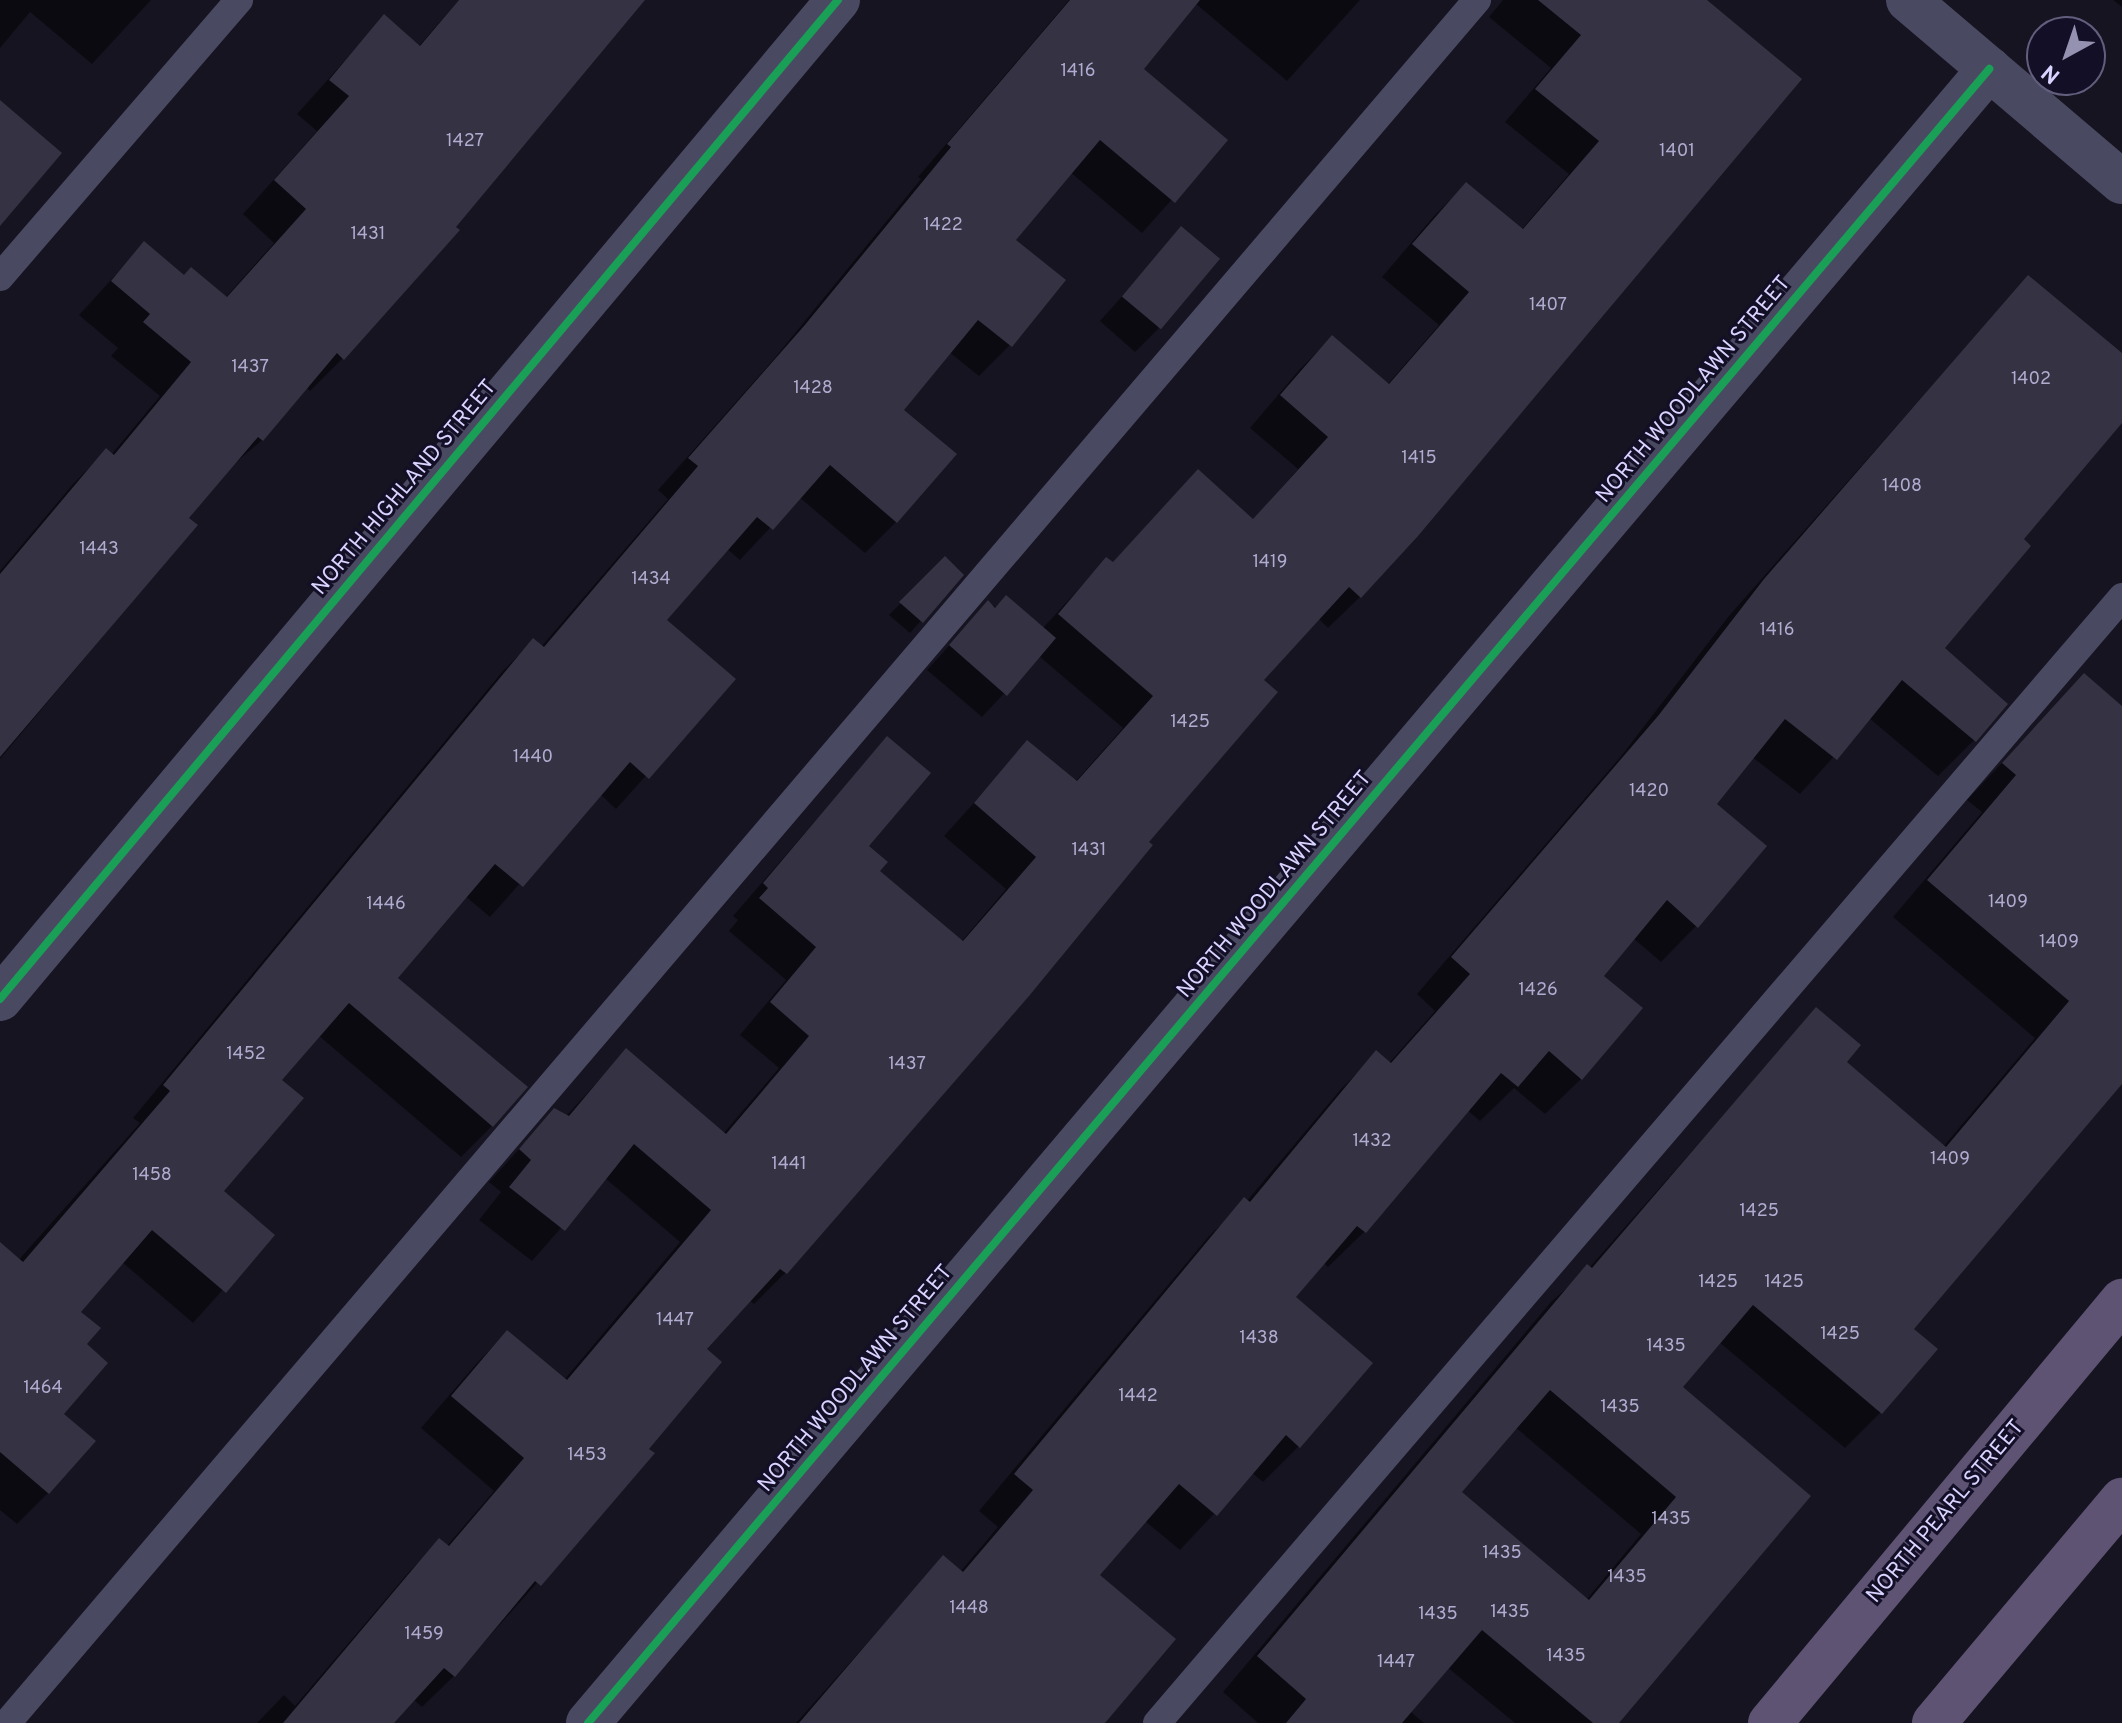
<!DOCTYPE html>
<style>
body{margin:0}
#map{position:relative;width:2122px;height:1723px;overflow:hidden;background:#161421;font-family:Overpass,sans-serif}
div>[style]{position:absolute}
.shadow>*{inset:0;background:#0007}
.building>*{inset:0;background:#343243;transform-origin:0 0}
.service>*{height:28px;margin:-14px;padding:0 14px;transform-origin:14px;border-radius:14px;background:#4a4962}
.minor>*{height:44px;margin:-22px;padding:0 22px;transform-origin:22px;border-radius:22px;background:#4a4962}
.primary>*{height:44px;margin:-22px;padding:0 22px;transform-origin:22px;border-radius:22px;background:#5e5373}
.cycleway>*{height:8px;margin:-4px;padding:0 4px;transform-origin:4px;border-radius:4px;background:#1a9f57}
span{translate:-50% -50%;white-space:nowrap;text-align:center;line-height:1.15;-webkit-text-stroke:6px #130f26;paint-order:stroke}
.number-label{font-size:18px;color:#b0acd0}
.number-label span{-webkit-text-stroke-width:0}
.street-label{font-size:22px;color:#d9d4ff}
.north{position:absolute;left:2026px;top:16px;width:80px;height:80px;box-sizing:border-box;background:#130f26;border:2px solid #625e7d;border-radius:50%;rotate:220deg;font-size:22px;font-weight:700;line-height:32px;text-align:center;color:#d9d4ff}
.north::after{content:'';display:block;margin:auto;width:28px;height:36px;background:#9591b1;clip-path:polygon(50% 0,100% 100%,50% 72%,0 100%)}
</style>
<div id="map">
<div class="shadow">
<i style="clip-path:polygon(0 0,151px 0,92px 64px,30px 12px,0 48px)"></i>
<i style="clip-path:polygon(459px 0,642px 0,343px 358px,310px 391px,306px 387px,262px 440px,226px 471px,186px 518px,195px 526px,0 759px,0 571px,73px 484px,106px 451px,111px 455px,160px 396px,111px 356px,118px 348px,79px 315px,144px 244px,183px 277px,225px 298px,274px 243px,243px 214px,317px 131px,297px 114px,384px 17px,418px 47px)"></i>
<i style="clip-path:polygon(1069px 0,1360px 0,1287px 81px,1195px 3px,1141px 70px,1225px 140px,1142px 233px,1070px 172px,1013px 240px,1010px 345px,979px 376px,949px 352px,902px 411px,896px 522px,865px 553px,799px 497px,740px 560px,727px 549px,665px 620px,733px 679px,616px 809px,600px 794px,490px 917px,465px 896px,395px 978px,492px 1126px,461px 1157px,318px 1035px,279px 1080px,221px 1192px,272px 1235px,193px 1323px,122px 1262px,78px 1312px,84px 1344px,62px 1414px,48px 1493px,17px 1524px,0 1510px,0 1281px,140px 1123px,133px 1118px,502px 672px,533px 641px,541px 647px,668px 499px,658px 490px,773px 360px,921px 179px,918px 177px)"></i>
<i style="clip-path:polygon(1503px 0,1668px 0,1702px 28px,1360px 597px,1328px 628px,1318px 618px,1261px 680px,1147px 843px,1028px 995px,785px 1273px,754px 1304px,749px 1300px,704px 1349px,646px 1449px,652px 1454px,454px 1676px,422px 1707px,413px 1699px,392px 1723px,257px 1723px,284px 1695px,295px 1706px,408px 1573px,439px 1541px,446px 1547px,494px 1491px,421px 1428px,476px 1364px,507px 1332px,564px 1380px,680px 1242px,605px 1178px,532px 1261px,479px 1220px,501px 1192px,489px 1182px,554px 1111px,566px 1116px,626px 1051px,723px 1134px,779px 1068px,740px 1035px,786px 980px,729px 931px,738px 920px,733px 916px,887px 738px,867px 846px,877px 871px,961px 942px,1006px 889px,944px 836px,1028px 743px,1075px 782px,1123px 728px,1039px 656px,982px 717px,927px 670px,988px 603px,1042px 629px,1106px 559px,1111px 564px,1252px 521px,1298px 469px,1250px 428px,1300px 369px,1332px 337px,1387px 385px,1439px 325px,1382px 277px,1434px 216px,1466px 184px,1521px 230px,1569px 174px,1505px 122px,1551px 68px,1489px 17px)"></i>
<i style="clip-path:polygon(2113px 0,2122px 0,2122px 7px)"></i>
<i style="clip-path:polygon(1182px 229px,1158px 329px,1135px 352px,1100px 321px)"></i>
<i style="clip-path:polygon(2028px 277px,2122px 356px,2122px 420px,2021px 539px,1943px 648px,1974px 740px,1938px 776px,1869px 718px,1800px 794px,1752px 757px,1715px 804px,1696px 926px,1661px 962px,1633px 938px,1601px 976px,1581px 1079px,1545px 1114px,1514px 1088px,1480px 1121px,1467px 1110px,1364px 1232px,1328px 1267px,1323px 1262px,1293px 1297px,1299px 1446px,1263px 1482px,1252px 1473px,1180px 1550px,1145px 1521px,1098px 1576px,1103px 1723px,796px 1723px,943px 1558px,960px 1572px,998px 1527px,979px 1511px,1209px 1236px,1246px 1202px,1341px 1089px,1377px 1053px,1389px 1063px,1435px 1011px,1417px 994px,1622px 755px,1728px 617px)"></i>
<i style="clip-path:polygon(945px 559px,961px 576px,910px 633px,889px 615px)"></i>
<i style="clip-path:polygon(evenodd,2084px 676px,2122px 708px,2122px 1081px,1912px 1329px,1880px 1413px,1845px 1448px,1719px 1342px,1680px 1388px,1808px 1496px,1616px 1723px,1515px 1723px,1447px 1667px,1410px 1711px,1424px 1723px,1258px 1723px,1223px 1692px,1551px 1302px,1589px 1268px,1816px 1010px,1844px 1062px,1943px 1147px,2035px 1038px,1893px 917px,1982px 812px,1967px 800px,2084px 676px,1515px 1427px,1641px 1534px,1586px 1600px,1459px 1492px,1515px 1427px)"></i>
</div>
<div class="building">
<i style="clip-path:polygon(459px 0,645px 0,456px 227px,460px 230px,344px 360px,337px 353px,263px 441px,258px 437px,189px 518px,198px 525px,0 757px,0 574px,106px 448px,114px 455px,191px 362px,143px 322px,150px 314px,111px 281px,144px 241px,184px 275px,191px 267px,227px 297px,306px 209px,274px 180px,349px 96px,329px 80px,384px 14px,420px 46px)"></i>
<i style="clip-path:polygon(1070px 0,1200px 0,1144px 69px,1228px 140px,1175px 203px,1100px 140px,1016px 240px,1066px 280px,1012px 347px,978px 320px,904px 410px,957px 454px,897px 523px,830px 465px,773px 530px,757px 517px,667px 620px,736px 679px,649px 779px,630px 762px,523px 887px,495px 864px,398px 978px,528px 1087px,493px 1127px,349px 1003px,282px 1080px,304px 1098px,224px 1191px,275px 1235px,226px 1293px,152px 1230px,81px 1312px,101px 1328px,87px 1344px,108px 1363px,64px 1414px,96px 1441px,49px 1494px,0 1452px,0 1242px,23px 1262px,170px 1091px,163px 1085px,533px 638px,544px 647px,698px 466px,688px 458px,804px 326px,951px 147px,947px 144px)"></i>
<i style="clip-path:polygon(1538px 0,1707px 0,1802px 79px,1418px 536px,1361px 598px,1349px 587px,1264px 680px,1278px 692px,1149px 842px,1153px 845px,1029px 996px,787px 1274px,780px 1269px,707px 1349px,722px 1362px,649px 1449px,655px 1453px,541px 1586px,535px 1581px,455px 1677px,444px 1668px,394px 1723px,283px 1723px,439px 1538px,449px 1546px,524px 1458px,451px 1396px,507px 1330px,567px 1380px,711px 1210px,634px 1144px,565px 1231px,509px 1187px,531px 1160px,519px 1149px,554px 1108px,569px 1116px,626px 1048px,726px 1134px,809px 1036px,770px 1002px,816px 947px,759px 898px,768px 888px,763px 883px,887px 736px,931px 773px,869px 846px,888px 862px,880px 871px,963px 941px,1036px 857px,974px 803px,1027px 740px,1077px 781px,1153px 696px,1058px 614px,1106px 557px,1113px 562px,1198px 469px,1253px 519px,1328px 437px,1280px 395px,1332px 335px,1389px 384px,1469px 292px,1412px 244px,1466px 182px,1523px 229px,1599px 141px,1535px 89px,1581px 35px)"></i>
<i style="clip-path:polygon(0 100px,62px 153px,0 226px)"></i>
<i style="left:1181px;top:226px;width:51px;height:92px;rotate:40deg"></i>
<i style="clip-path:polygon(2028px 275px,2122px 353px,2122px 423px,2024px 539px,2031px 546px,1945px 648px,2008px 704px,1976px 742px,1902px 680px,1837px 760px,1785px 719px,1717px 804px,1767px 846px,1698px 928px,1667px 900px,1604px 976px,1643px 1008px,1582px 1080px,1549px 1051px,1518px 1087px,1501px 1073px,1366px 1233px,1357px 1226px,1296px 1297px,1373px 1363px,1300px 1448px,1286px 1435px,1217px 1516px,1179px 1484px,1100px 1575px,1176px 1639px,1105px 1723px,799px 1723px,943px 1555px,963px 1572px,1033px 1490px,1014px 1474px,1244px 1197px,1250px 1202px,1376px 1050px,1391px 1063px,1470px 974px,1451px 957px,1658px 716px,1764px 579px)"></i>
<i style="clip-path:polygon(945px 556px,964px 575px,923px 623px,899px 602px)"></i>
<i style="clip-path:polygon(1006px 595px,1056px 638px,1007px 696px,949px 645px,988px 600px,995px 608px)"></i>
<i style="clip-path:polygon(evenodd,2084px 673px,2122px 706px,2122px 1084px,1914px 1329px,1938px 1349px,1882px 1414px,1753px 1305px,1683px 1387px,1811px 1496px,1619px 1723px,1593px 1723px,1482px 1630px,1402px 1723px,1286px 1723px,1306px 1699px,1257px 1656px,1587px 1264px,1592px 1268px,1816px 1007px,1861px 1045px,1847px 1062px,1946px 1147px,2069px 1001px,1927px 880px,2016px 775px,2002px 763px,2084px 673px,1550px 1390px,1676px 1497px,1589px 1600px,1462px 1492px,1550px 1390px)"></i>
</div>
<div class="service">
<i style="left:0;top:277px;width:366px;rotate:-49.2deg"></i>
<i style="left:7px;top:1723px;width:2265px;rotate:-49.53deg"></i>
<i style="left:1157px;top:1723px;width:1483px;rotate:-49.4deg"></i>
</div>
<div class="minor">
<i style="left:1908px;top:0;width:281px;rotate:40.4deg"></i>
<i style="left:0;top:999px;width:1304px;rotate:-50.01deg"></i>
<i style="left:588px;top:1723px;width:2168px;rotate:-49.73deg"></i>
</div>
<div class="primary">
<i style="left:1770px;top:1723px;width:550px;rotate:-50.17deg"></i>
<i style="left:1934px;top:1723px;width:292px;rotate:-49.9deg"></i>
</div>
<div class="cycleway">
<i style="left:0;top:999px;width:1304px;rotate:-50.01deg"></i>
<i style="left:588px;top:1723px;width:2168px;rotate:-49.73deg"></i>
</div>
<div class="number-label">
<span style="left:1078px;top:72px">1416</span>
<span style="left:465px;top:142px">1427</span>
<span style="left:1677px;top:152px">1401</span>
<span style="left:943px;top:226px">1422</span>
<span style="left:368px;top:235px">1431</span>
<span style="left:1548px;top:306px">1407</span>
<span style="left:250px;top:368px">1437</span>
<span style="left:2031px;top:380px">1402</span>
<span style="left:813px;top:389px">1428</span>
<span style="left:1419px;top:459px">1415</span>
<span style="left:1902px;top:487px">1408</span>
<span style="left:99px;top:550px">1443</span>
<span style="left:1270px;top:563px">1419</span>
<span style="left:651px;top:580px">1434</span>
<span style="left:1777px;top:631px">1416</span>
<span style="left:1190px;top:723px">1425</span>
<span style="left:533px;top:758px">1440</span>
<span style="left:1649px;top:792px">1420</span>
<span style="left:1089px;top:851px">1431</span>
<span style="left:2008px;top:903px">1409</span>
<span style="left:386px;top:905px">1446</span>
<span style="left:2059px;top:943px">1409</span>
<span style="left:1538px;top:991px">1426</span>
<span style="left:246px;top:1055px">1452</span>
<span style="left:907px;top:1065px">1437</span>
<span style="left:1372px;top:1142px">1432</span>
<span style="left:1950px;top:1160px">1409</span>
<span style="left:789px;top:1165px">1441</span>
<span style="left:152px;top:1176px">1458</span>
<span style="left:1759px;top:1212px">1425</span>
<span style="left:1718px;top:1283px">1425</span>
<span style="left:1784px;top:1283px">1425</span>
<span style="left:675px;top:1321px">1447</span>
<span style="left:1840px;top:1335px">1425</span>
<span style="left:1259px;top:1339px">1438</span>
<span style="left:1666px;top:1347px">1435</span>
<span style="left:43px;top:1389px">1464</span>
<span style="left:1138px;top:1397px">1442</span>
<span style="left:1620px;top:1408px">1435</span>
<span style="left:587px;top:1456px">1453</span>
<span style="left:1671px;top:1520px">1435</span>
<span style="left:1502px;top:1554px">1435</span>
<span style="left:1627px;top:1578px">1435</span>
<span style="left:969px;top:1609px">1448</span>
<span style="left:1510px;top:1613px">1435</span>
<span style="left:1438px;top:1615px">1435</span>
<span style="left:424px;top:1635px">1459</span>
<span style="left:1566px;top:1657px">1435</span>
<span style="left:1396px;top:1663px">1447</span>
</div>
<div class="street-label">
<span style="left:1694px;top:390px;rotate:-50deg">NORTH WOODLAWN STREET</span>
<span style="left:405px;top:488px;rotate:-50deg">NORTH HIGHLAND STREET</span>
<span style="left:1275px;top:885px;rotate:-50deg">NORTH WOODLAWN STREET</span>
<span style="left:856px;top:1379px;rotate:-50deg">NORTH WOODLAWN STREET</span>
<span style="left:1946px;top:1512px;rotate:-50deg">NORTH PEARL STREET</span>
</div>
<div class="north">N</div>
</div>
